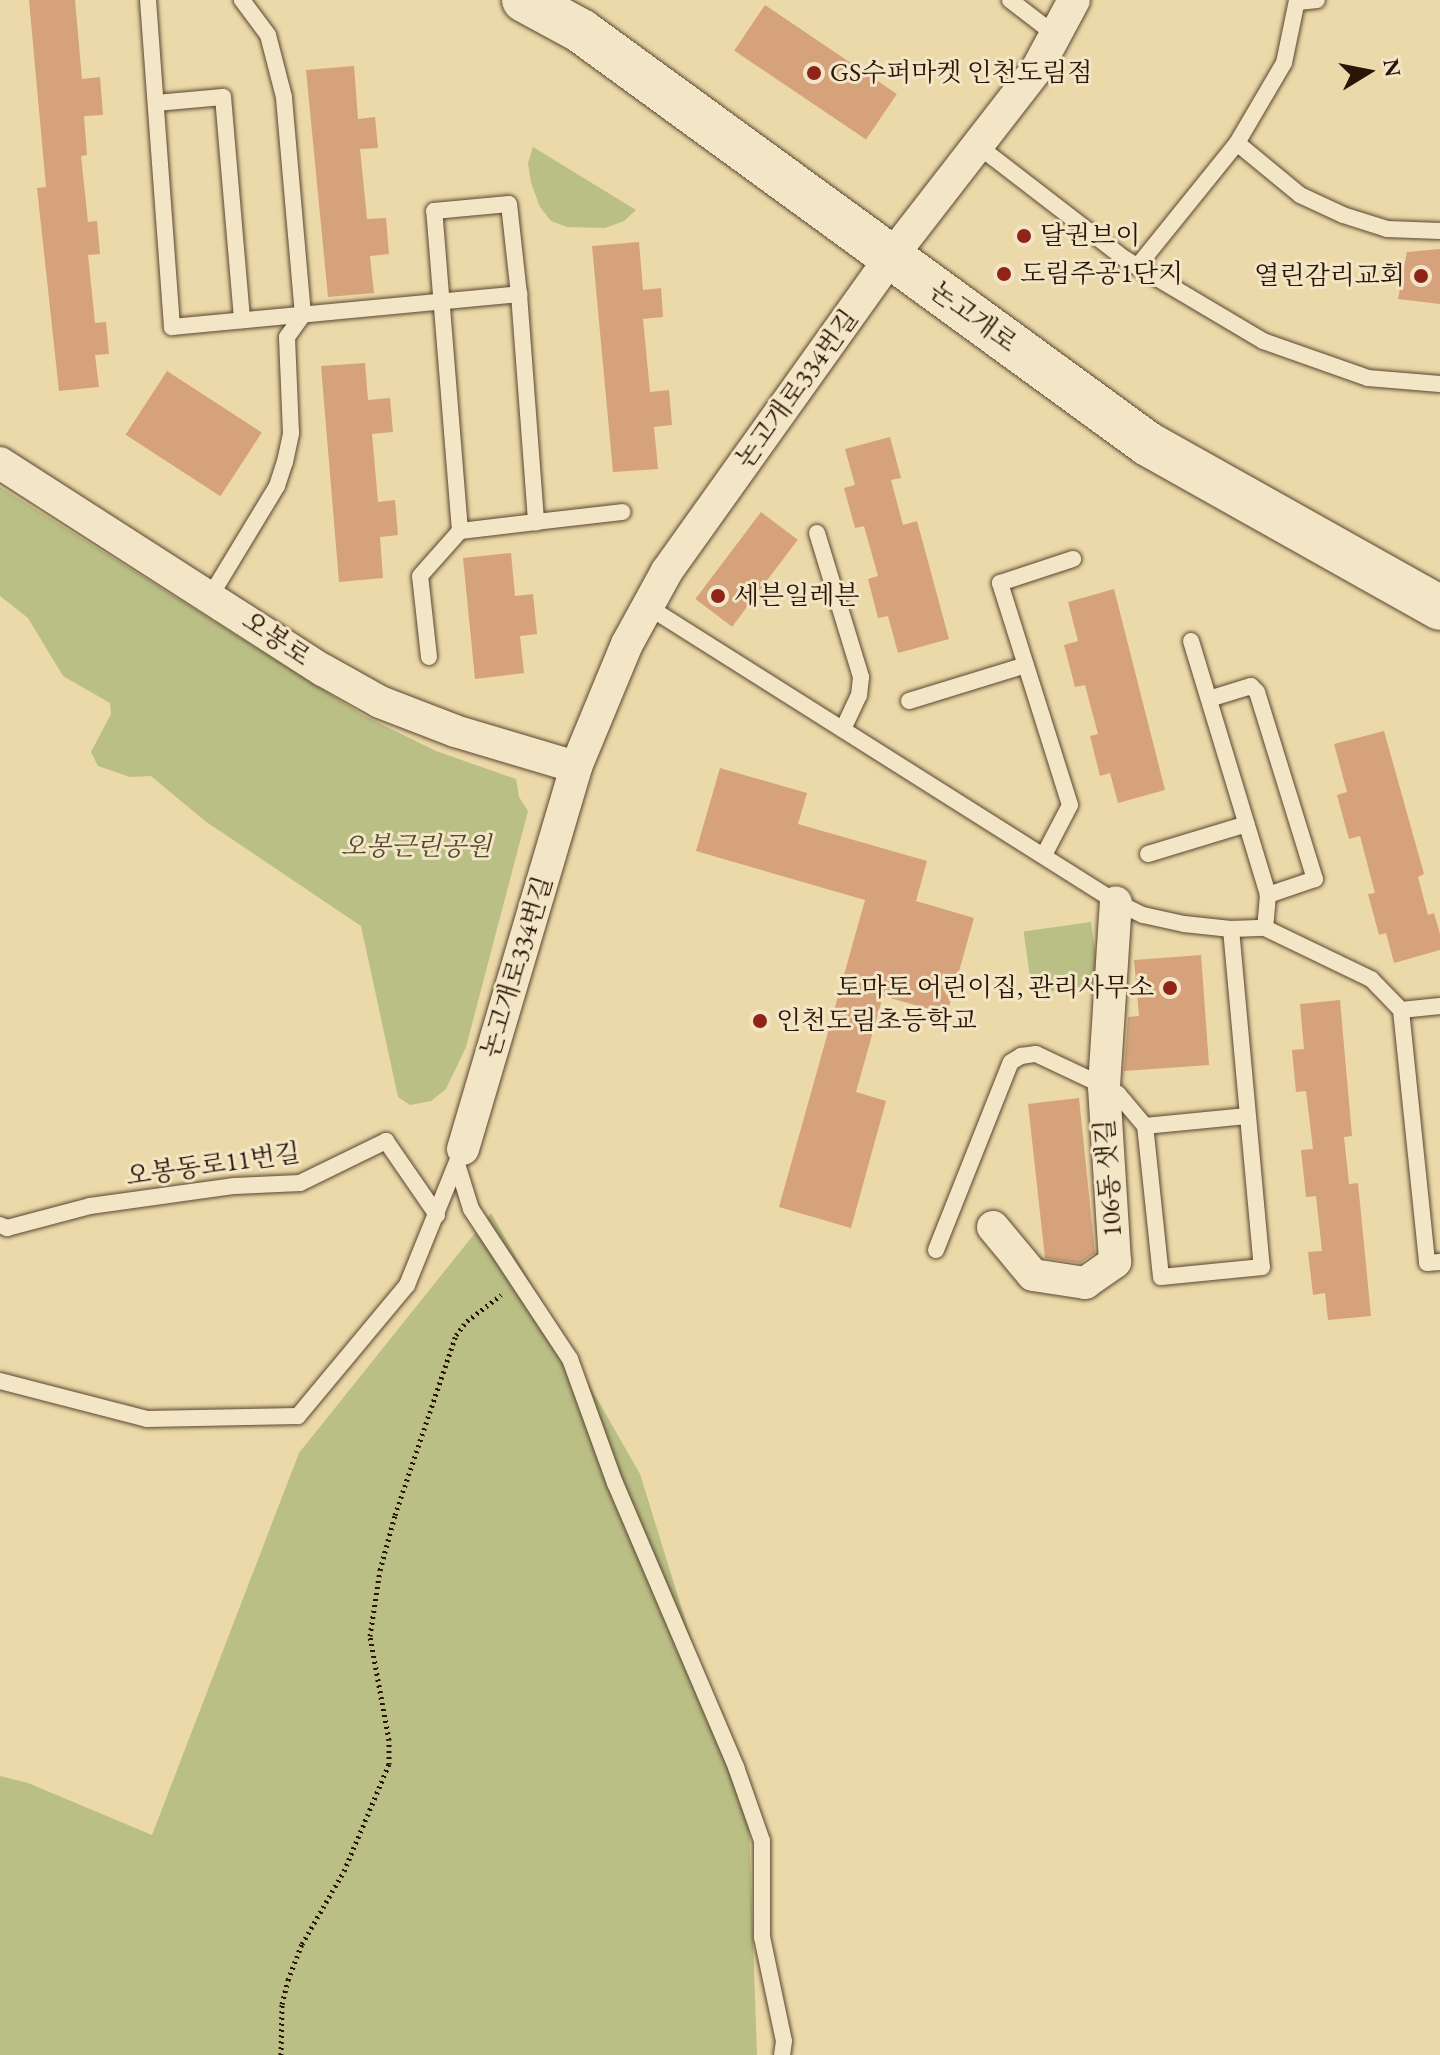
<!DOCTYPE html>
<meta charset="utf-8">
<style>
body{margin:0}
#map{position:relative;width:1440px;height:2055px;overflow:hidden;background:#ecd9a9;font-family:"EB Garamond","Noto Serif KR",serif}
div>[style]{position:absolute}
.green>*{inset:0;background:#babf86;transform-origin:0 0}
.building>*{inset:0;background:#d5a27b;transform-origin:0 0}
.path>*{height:5px;margin-top:-2.5px;transform-origin:0;background:repeating-linear-gradient(90deg,#2a1508 0 2px,transparent 0 6px)}
.roads{filter:drop-shadow(0 0 2px #5a4630) drop-shadow(0 0 2px #5a4630)}
.service>*{height:16px;margin:-8px;padding:0 8px;transform-origin:8px;border-radius:8px;background:#f3e6c7}
.minor>*{height:32px;margin:-16px;padding:0 16px;transform-origin:16px;border-radius:16px;background:#f3e6c7}
.secondary>*{height:44px;margin:-22px;padding:0 22px;transform-origin:22px;border-radius:22px;background:#f3e6c7}
.dots>*{width:22px;height:22px;translate:-50% -50%;box-sizing:border-box;border:4px solid #f3e6c7;border-radius:50%}
span{translate:-50% -50%;white-space:nowrap;text-align:center;line-height:1.15;-webkit-text-stroke:6px #f3e6c7;paint-order:stroke}
.poi-label{font-size:26px;color:#2a1508}
.left{translate:0 -50%;text-align:left}
.right{translate:-100% -50%;text-align:right}
.street-label{font-size:26px;color:#2a1508}
.park-label{font-size:26px;color:#55482e;font-style:italic}
.north{position:absolute;left:1328px;top:32px;width:80px;height:80px;-webkit-text-stroke:6px #f3e6c7;paint-order:stroke;rotate:80deg;font-size:22px;font-weight:700;line-height:32px;text-align:center;color:#2a1508}
.north::after{content:'';display:block;margin:auto;width:28px;height:36px;background:#2a1508;clip-path:polygon(50% 0,100% 100%,50% 72%,0 100%)}
</style>
<div id="map">
<div class="green">
<i style="clip-path:polygon(533px 147px,636px 210px,624px 221px,605px 228px,567px 227px,551px 221px,540px 207px,531px 183px,528px 163px)"></i>
<i style="clip-path:polygon(0 487px,363px 715px,436px 751px,516px 779px,519px 797px,528px 811px,466px 1047px,446px 1089px,431px 1101px,410px 1105px,398px 1097px,361px 926px,205px 821px,151px 776px,130px 777px,98px 766px,91px 752px,111px 714px,110px 703px,63px 676px,28px 618px,0 596px)"></i>
<i style="left:1091px;top:922px;width:63px;height:68px;rotate:82deg"></i>
<i style="clip-path:polygon(491px 1213px,640px 1474px,749px 1825px,757px 2055px,0 2055px,0 1776px,28px 1783px,152px 1835px,299px 1453px)"></i>
</div>
<div class="building">
<i style="clip-path:polygon(29px 0,75px 0,82px 79px,100px 77px,103px 115px,84px 116px,87px 155px,81px 156px,88px 222px,97px 221px,100px 254px,88px 255px,95px 323px,106px 322px,109px 354px,95px 355px,99px 387px,59px 391px,37px 188px,46px 187px)"></i>
<i style="left:765px;top:5px;width:159px;height:55px;rotate:34deg"></i>
<i style="clip-path:polygon(354px 66px,358px 119px,375px 117px,378px 148px,360px 149px,367px 219px,386px 218px,389px 254px,370px 256px,374px 293px,328px 297px,306px 70px)"></i>
<i style="clip-path:polygon(639px 242px,643px 290px,661px 288px,663px 317px,643px 319px,650px 392px,669px 390px,672px 425px,654px 427px,658px 469px,613px 472px,592px 246px)"></i>
<i style="clip-path:polygon(1440px 249px,1440px 304px,1398px 299px,1407px 252px)"></i>
<i style="clip-path:polygon(365px 363px,368px 400px,390px 398px,393px 432px,372px 434px,378px 502px,395px 500px,398px 535px,380px 537px,383px 578px,339px 582px,321px 366px)"></i>
<i style="left:167px;top:371px;width:113px;height:76px;rotate:33deg"></i>
<i style="clip-path:polygon(890px 437px,901px 478px,891px 480px,903px 525px,917px 521px,949px 639px,898px 653px,888px 616px,878px 618px,868px 579px,878px 576px,864px 526px,855px 528px,844px 488px,855px 485px,845px 449px)"></i>
<i style="left:761px;top:512px;width:46px;height:109px;rotate:37deg"></i>
<i style="clip-path:polygon(511px 553px,515px 596px,533px 594px,537px 634px,520px 636px,524px 673px,475px 679px,463px 558px)"></i>
<i style="clip-path:polygon(1114px 589px,1165px 790px,1118px 803px,1110px 773px,1100px 776px,1090px 736px,1098px 734px,1085px 685px,1075px 687px,1064px 645px,1078px 641px,1068px 602px)"></i>
<i style="clip-path:polygon(1384px 731px,1424px 874px,1418px 877px,1428px 915px,1434px 913px,1440px 934px,1440px 950px,1394px 963px,1386px 933px,1379px 935px,1368px 894px,1375px 893px,1360px 836px,1349px 839px,1337px 795px,1347px 792px,1334px 744px)"></i>
<i style="clip-path:polygon(720px 768px,807px 793px,798px 824px,927px 861px,916px 901px,974px 918px,947px 1014px,883px 996px,856px 1092px,886px 1101px,851px 1228px,779px 1207px,865px 900px,696px 851px)"></i>
<i style="clip-path:polygon(1201px 955px,1209px 1065px,1124px 1071px,1128px 1017px,1139px 1016px,1134px 960px)"></i>
<i style="clip-path:polygon(1340px 1000px,1352px 1136px,1344px 1137px,1349px 1184px,1358px 1183px,1371px 1316px,1328px 1320px,1325px 1293px,1313px 1295px,1308px 1252px,1322px 1251px,1316px 1196px,1306px 1197px,1301px 1150px,1313px 1149px,1306px 1091px,1296px 1092px,1292px 1050px,1304px 1049px,1300px 1004px)"></i>
<i style="clip-path:polygon(1079px 1098px,1095px 1253px,1080px 1263px,1045px 1258px,1028px 1104px)"></i>
</div>
<div class="path">
<i style="left:281px;top:2055px;width:51px;rotate:-88.9deg"></i>
<i style="left:282px;top:2004px;width:25px;rotate:-76deg"></i>
<i style="left:288px;top:1980px;width:39px;rotate:-69deg"></i>
<i style="left:302px;top:1944px;width:84px;rotate:-60.1deg"></i>
<i style="left:344px;top:1871px;width:116px;rotate:-67.2deg"></i>
<i style="left:389px;top:1764px;width:24px;rotate:-90deg"></i>
<i style="left:389px;top:1740px;width:106px;rotate:-100.4deg"></i>
<i style="left:370px;top:1636px;width:67px;rotate:-81.4deg"></i>
<i style="left:380px;top:1570px;width:57px;rotate:-74.7deg"></i>
<i style="left:395px;top:1515px;width:190px;rotate:-71.3deg"></i>
<i style="left:456px;top:1335px;width:18px;rotate:-52deg"></i>
<i style="left:467px;top:1321px;width:43px;rotate:-37.4deg"></i>
</div>
<div class="roads">
<div class="service">
<i style="left:148px;top:0;width:328px;rotate:85.8deg"></i>
<i style="left:172px;top:327px;width:349px;rotate:-5.4deg"></i>
<i style="left:519px;top:294px;width:229px;rotate:85.7deg"></i>
<i style="left:536px;top:522px;width:87px;rotate:-6.6deg"></i>
<i style="left:1010px;top:0;width:59px;rotate:37.5deg"></i>
<i style="left:1298px;top:2px;width:19px;rotate:-6deg"></i>
<i style="left:156px;top:103px;width:67px;rotate:-5.1deg"></i>
<i style="left:223px;top:97px;width:224px;rotate:85.1deg"></i>
<i style="left:1237px;top:143px;width:82px;rotate:39.5deg"></i>
<i style="left:1300px;top:195px;width:47px;rotate:24.9deg"></i>
<i style="left:1343px;top:215px;width:46px;rotate:17.7deg"></i>
<i style="left:1387px;top:229px;width:53px;rotate:2.2deg"></i>
<i style="left:977px;top:145px;width:187px;rotate:37.6deg"></i>
<i style="left:1125px;top:259px;width:161px;rotate:30.7deg"></i>
<i style="left:1263px;top:341px;width:111px;rotate:19.4deg"></i>
<i style="left:1368px;top:378px;width:72px;rotate:4.8deg"></i>
<i style="left:1137px;top:267px;width:159px;rotate:-51.1deg"></i>
<i style="left:1237px;top:143px;width:93px;rotate:-59.6deg"></i>
<i style="left:1284px;top:63px;width:64px;rotate:-78.3deg"></i>
<i style="left:460px;top:531px;width:321px;rotate:-94.6deg"></i>
<i style="left:434px;top:211px;width:75px;rotate:-5.3deg"></i>
<i style="left:509px;top:204px;width:91px;rotate:83.7deg"></i>
<i style="left:817px;top:533px;width:151px;rotate:73deg"></i>
<i style="left:861px;top:677px;width:18px;rotate:96deg"></i>
<i style="left:859px;top:695px;width:38px;rotate:115deg"></i>
<i style="left:211px;top:595px;width:127px;rotate:-58.8deg"></i>
<i style="left:277px;top:486px;width:25px;rotate:-72deg"></i>
<i style="left:285px;top:462px;width:30px;rotate:-78deg"></i>
<i style="left:291px;top:433px;width:96px;rotate:-92.4deg"></i>
<i style="left:287px;top:337px;width:27px;rotate:-54deg"></i>
<i style="left:303px;top:315px;width:219px;rotate:-95deg"></i>
<i style="left:284px;top:97px;width:64px;rotate:-104.5deg"></i>
<i style="left:268px;top:35px;width:44px;rotate:-126.6deg"></i>
<i style="left:647px;top:606px;width:555px;rotate:32.26deg"></i>
<i style="left:1116px;top:902px;width:30px;rotate:26deg"></i>
<i style="left:1143px;top:915px;width:42px;rotate:12.4deg"></i>
<i style="left:1184px;top:924px;width:47px;rotate:6.1deg"></i>
<i style="left:1231px;top:929px;width:34px;rotate:-2deg"></i>
<i style="left:1265px;top:928px;width:118px;rotate:25.7deg"></i>
<i style="left:1371px;top:979px;width:43px;rotate:45.9deg"></i>
<i style="left:1401px;top:1010px;width:254px;rotate:84.1deg"></i>
<i style="left:1427px;top:1263px;width:13px;rotate:-4deg"></i>
<i style="left:1191px;top:641px;width:265px;rotate:73.1deg"></i>
<i style="left:1268px;top:895px;width:33px;rotate:95deg"></i>
<i style="left:429px;top:657px;width:81px;rotate:-96.3deg"></i>
<i style="left:420px;top:576px;width:60px;rotate:-48.4deg"></i>
<i style="left:460px;top:531px;width:77px;rotate:-6.8deg"></i>
<i style="left:1209px;top:699px;width:44px;rotate:-17.2deg"></i>
<i style="left:1251px;top:686px;width:8px;rotate:45deg"></i>
<i style="left:1257px;top:692px;width:196px;rotate:72.8deg"></i>
<i style="left:1315px;top:879px;width:50px;rotate:161.2deg"></i>
<i style="left:909px;top:701px;width:122px;rotate:-17.1deg"></i>
<i style="left:1148px;top:854px;width:103px;rotate:-16.9deg"></i>
<i style="left:1044px;top:855px;width:56px;rotate:-62.5deg"></i>
<i style="left:1070px;top:805px;width:233px;rotate:-107.5deg"></i>
<i style="left:1000px;top:583px;width:77px;rotate:-18.2deg"></i>
<i style="left:1231px;top:929px;width:339px;rotate:84.8deg"></i>
<i style="left:1262px;top:1267px;width:101px;rotate:174.3deg"></i>
<i style="left:1161px;top:1277px;width:152px;rotate:-96deg"></i>
<i style="left:1145px;top:1126px;width:102px;rotate:-5.6deg"></i>
<i style="left:1401px;top:1010px;width:39px;rotate:-6deg"></i>
<i style="left:457px;top:1164px;width:47px;rotate:72.7deg"></i>
<i style="left:471px;top:1209px;width:180px;rotate:56.6deg"></i>
<i style="left:570px;top:1359px;width:132px;rotate:70.1deg"></i>
<i style="left:615px;top:1483px;width:309px;rotate:66.9deg"></i>
<i style="left:736px;top:1767px;width:78px;rotate:70.6deg"></i>
<i style="left:762px;top:1841px;width:96px;rotate:90deg"></i>
<i style="left:762px;top:1937px;width:106px;rotate:78.1deg"></i>
<i style="left:784px;top:2041px;width:14px;rotate:98deg"></i>
<i style="left:0;top:1225px;width:8px;rotate:23deg"></i>
<i style="left:7px;top:1228px;width:86px;rotate:-14.8deg"></i>
<i style="left:90px;top:1206px;width:146px;rotate:-7.9deg"></i>
<i style="left:235px;top:1186px;width:65px;rotate:-2.6deg"></i>
<i style="left:300px;top:1183px;width:96px;rotate:-26deg"></i>
<i style="left:386px;top:1141px;width:90px;rotate:55.4deg"></i>
<i style="left:936px;top:1250px;width:202px;rotate:-68.3deg"></i>
<i style="left:1011px;top:1062px;width:12px;rotate:-31deg"></i>
<i style="left:1021px;top:1056px;width:15px;rotate:-8deg"></i>
<i style="left:1036px;top:1054px;width:75px;rotate:25.2deg"></i>
<i style="left:1104px;top:1086px;width:16px;rotate:30deg"></i>
<i style="left:1118px;top:1094px;width:42px;rotate:49.8deg"></i>
<i style="left:0;top:1381px;width:152px;rotate:14.5deg"></i>
<i style="left:147px;top:1419px;width:151px;rotate:-1.1deg"></i>
<i style="left:298px;top:1416px;width:170px;rotate:-50.2deg"></i>
<i style="left:407px;top:1285px;width:133px;rotate:-67.9deg"></i>
</div>
<div class="minor">
<i style="left:0;top:463px;width:384px;rotate:32.7deg"></i>
<i style="left:323px;top:670px;width:65px;rotate:29.3deg"></i>
<i style="left:380px;top:702px;width:80px;rotate:21.1deg"></i>
<i style="left:455px;top:731px;width:126px;rotate:16.6deg"></i>
<i style="left:463px;top:1149px;width:398px;rotate:-73.5deg"></i>
<i style="left:576px;top:767px;width:133px;rotate:-67.5deg"></i>
<i style="left:627px;top:644px;width:83px;rotate:-61.3deg"></i>
<i style="left:667px;top:571px;width:386px;rotate:-54.5deg"></i>
<i style="left:891px;top:257px;width:238px;rotate:-52.2deg"></i>
<i style="left:1037px;top:69px;width:78px;rotate:-61.8deg"></i>
<i style="left:993px;top:1227px;width:62px;rotate:50.2deg"></i>
<i style="left:1033px;top:1275px;width:53px;rotate:8.7deg"></i>
<i style="left:1085px;top:1283px;width:37px;rotate:-35deg"></i>
<i style="left:1115px;top:1262px;width:176px;rotate:-93.6deg"></i>
<i style="left:1104px;top:1086px;width:184px;rotate:-86.3deg"></i>
</div>
<div class="secondary">
<i style="left:524px;top:0;width:65px;rotate:28.5deg"></i>
<i style="left:581px;top:31px;width:701px;rotate:36.07deg"></i>
<i style="left:1148px;top:444px;width:335px;rotate:29.3deg"></i>
</div>
</div>
<div class="dots">
<i style="left:814px;top:73px;background:#8f2418"></i>
<i style="left:1024px;top:236px;background:#8f2418"></i>
<i style="left:1004px;top:274px;background:#8f2418"></i>
<i style="left:1421px;top:276px;background:#8f2418"></i>
<i style="left:718px;top:596px;background:#8f2418"></i>
<i style="left:1170px;top:988px;background:#8f2418"></i>
<i style="left:760px;top:1021px;background:#8f2418"></i>
</div>
<div class="poi-label">
<span class="left" style="left:830px;top:73px">GS수퍼마켓 인천도림점</span>
<span class="left" style="left:1040px;top:236px">달권브이</span>
<span class="left" style="left:1020px;top:274px">도림주공1단지</span>
<span class="right" style="left:1405px;top:276px">열린감리교회</span>
<span class="left" style="left:734px;top:596px">세븐일레븐</span>
<span class="right" style="left:1154px;top:988px">토마토 어린이집, 관리사무소</span>
<span class="left" style="left:776px;top:1021px">인천도림초등학교</span>
</div>
<div class="street-label">
<span style="left:973px;top:317px;rotate:36deg">논고개로</span>
<span style="left:797px;top:389px;rotate:-54deg">논고개로334번길</span>
<span style="left:276px;top:639px;rotate:34deg">오봉로</span>
<span style="left:517px;top:967px;rotate:-73deg">논고개로334번길</span>
<span style="left:213px;top:1165px;rotate:-8deg">오봉동로11번길</span>
<span style="left:1109px;top:1178px;rotate:-94deg">106동 샛길</span>
</div>
<div class="park-label">
<span style="left:416px;top:847px">오봉근린공원</span>
</div>
<div class="north">N</div>
</div>
